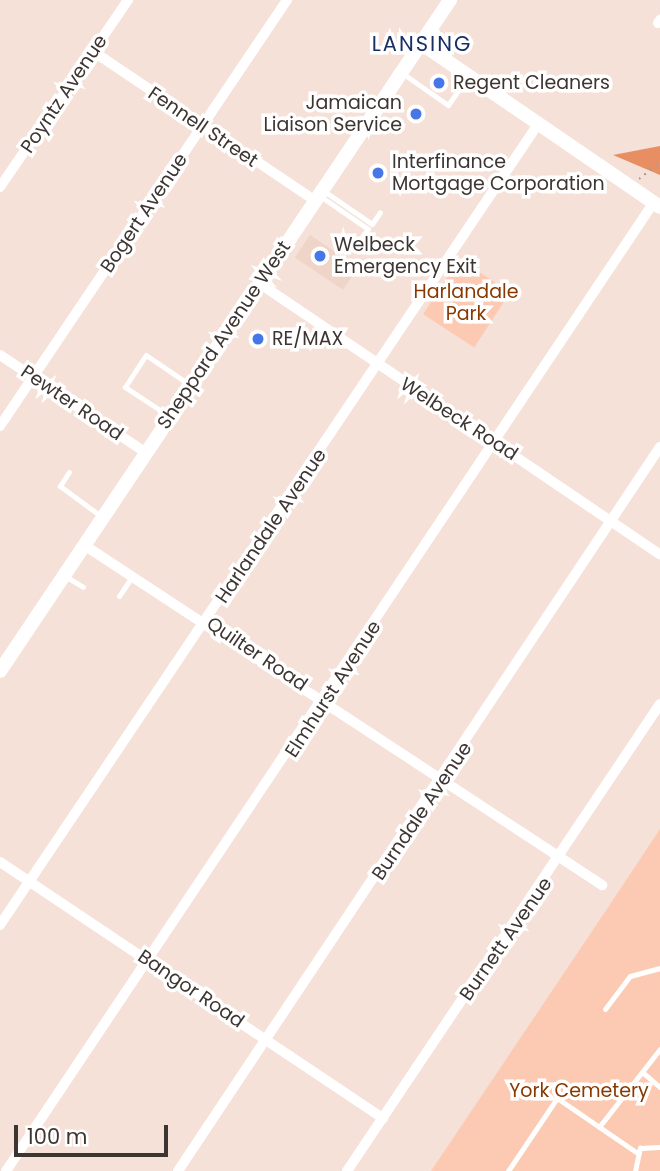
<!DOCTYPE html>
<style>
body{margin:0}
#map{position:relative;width:660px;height:1171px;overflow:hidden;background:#f5e1d8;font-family:Poppins,sans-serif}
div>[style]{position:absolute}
.built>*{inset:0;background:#efd4c8;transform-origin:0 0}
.green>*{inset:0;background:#fccab2;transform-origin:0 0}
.forest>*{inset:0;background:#e78f62}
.path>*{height:2px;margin-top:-1px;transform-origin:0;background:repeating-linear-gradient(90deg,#a89993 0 2px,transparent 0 7px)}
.lane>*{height:5px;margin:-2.5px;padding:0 2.5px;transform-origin:2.5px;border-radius:2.5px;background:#fff}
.street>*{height:10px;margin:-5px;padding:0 5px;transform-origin:5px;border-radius:5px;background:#fff}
.secondary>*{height:14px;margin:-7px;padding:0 7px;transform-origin:7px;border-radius:7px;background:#fff}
.dots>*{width:19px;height:19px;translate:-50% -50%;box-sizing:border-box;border:4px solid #fff;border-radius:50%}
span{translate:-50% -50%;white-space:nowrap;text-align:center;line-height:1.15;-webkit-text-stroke:7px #fff;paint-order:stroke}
.poi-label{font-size:19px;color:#3d3532}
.left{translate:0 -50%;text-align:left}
.right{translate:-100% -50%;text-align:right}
.street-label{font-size:19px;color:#3d3532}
.park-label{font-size:19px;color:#883901}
.neighbourhood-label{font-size:21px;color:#182f65;letter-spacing:2px}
.scale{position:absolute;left:14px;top:1125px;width:154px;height:32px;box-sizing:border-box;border:4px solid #3d3532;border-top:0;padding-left:9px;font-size:21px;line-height:24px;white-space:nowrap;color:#3d3532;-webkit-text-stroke:5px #fff;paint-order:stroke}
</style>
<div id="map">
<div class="built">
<i style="left:310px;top:235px;width:58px;height:27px;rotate:34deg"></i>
</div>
<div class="green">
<i style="left:459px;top:259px;width:61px;height:66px;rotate:33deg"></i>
<i style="clip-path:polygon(660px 829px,660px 1171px,431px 1171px,609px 906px)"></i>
</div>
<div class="forest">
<i style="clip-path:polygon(660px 146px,660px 175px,613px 155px)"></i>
</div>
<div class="path">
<i style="left:639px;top:179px;width:27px;rotate:-39deg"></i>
<i style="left:439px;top:288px;width:13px;rotate:32deg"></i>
</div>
<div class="lane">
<i style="left:402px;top:73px;width:56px;rotate:34.8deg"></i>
<i style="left:448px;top:105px;width:35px;rotate:-55deg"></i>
<i style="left:324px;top:191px;width:58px;rotate:34.5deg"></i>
<i style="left:372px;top:224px;width:14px;rotate:-56deg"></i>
<i style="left:320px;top:196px;width:58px;rotate:34.5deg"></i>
<i style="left:368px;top:229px;width:16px;rotate:128deg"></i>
<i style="left:169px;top:416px;width:53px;rotate:-146.6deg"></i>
<i style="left:125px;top:387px;width:38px;rotate:-57deg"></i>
<i style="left:146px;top:355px;width:53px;rotate:34.3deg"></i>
<i style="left:69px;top:472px;width:17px;rotate:123deg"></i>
<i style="left:60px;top:486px;width:52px;rotate:36.4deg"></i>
<i style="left:65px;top:576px;width:21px;rotate:31deg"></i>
<i style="left:119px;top:596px;width:22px;rotate:-56deg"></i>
<i style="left:605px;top:1009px;width:41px;rotate:-52.9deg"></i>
<i style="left:630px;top:976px;width:31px;rotate:-15deg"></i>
<i style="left:642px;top:1072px;width:23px;rotate:40deg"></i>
<i style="left:599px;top:1127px;width:99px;rotate:-52deg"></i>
<i style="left:508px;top:1171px;width:88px;rotate:-56.1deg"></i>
<i style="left:557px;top:1098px;width:96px;rotate:34.4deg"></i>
<i style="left:635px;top:1171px;width:24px;rotate:-78deg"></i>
<i style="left:640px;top:1148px;width:20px;rotate:-3deg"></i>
</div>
<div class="street">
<i style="left:658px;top:23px;width:4px;rotate:-56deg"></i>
<i style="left:94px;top:52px;width:265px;rotate:33.9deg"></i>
<i style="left:0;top:187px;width:227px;rotate:-55.6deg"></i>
<i style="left:259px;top:283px;width:484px;rotate:34.1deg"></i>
<i style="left:0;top:355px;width:174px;rotate:33.8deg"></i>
<i style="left:0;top:426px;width:514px;rotate:-56.03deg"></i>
<i style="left:84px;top:545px;width:620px;rotate:33.28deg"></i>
<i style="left:0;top:862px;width:461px;rotate:33.8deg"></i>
<i style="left:0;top:925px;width:965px;rotate:-56.11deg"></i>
<i style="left:6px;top:1171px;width:1166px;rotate:-56.23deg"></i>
<i style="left:178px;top:1171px;width:870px;rotate:-56.35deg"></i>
<i style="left:347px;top:1171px;width:562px;rotate:-56.17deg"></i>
</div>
<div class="secondary">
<i style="left:422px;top:44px;width:288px;rotate:34.4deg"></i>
<i style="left:0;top:671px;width:808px;rotate:-56.15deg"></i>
</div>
<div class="dots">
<i style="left:439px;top:83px;background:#4677e8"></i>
<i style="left:416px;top:114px;background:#4677e8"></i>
<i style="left:378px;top:173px;background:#4677e8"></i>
<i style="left:320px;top:256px;background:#4677e8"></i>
<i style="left:258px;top:339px;background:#4677e8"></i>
</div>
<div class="poi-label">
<span class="left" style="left:453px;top:83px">Regent Cleaners</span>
<span class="right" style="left:402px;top:114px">Jamaican<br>Liaison Service</span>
<span class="left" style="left:392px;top:173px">Interfinance<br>Mortgage Corporation</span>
<span class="left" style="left:334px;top:256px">Welbeck<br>Emergency Exit</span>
<span class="left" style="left:272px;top:339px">RE/MAX</span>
</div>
<div class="street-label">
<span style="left:64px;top:94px;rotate:-56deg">Poyntz Avenue</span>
<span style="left:203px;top:127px;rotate:34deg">Fennell Street</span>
<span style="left:144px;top:213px;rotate:-56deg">Bogert Avenue</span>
<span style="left:224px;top:335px;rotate:-56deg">Sheppard Avenue West</span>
<span style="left:72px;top:403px;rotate:34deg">Pewter Road</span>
<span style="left:459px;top:419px;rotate:33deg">Welbeck Road</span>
<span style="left:271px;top:526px;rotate:-56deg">Harlandale Avenue</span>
<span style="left:257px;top:654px;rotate:34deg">Quilter Road</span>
<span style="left:333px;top:689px;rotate:-57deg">Elmhurst Avenue</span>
<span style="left:422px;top:811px;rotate:-56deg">Burndale Avenue</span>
<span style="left:506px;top:939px;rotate:-55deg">Burnett Avenue</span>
<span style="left:191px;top:989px;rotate:34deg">Bangor Road</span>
</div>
<div class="park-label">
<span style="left:466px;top:303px">Harlandale<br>Park</span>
<span style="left:579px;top:1091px">York Cemetery</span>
</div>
<div class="neighbourhood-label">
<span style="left:422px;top:44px">LANSING</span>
</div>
<div class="scale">100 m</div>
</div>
